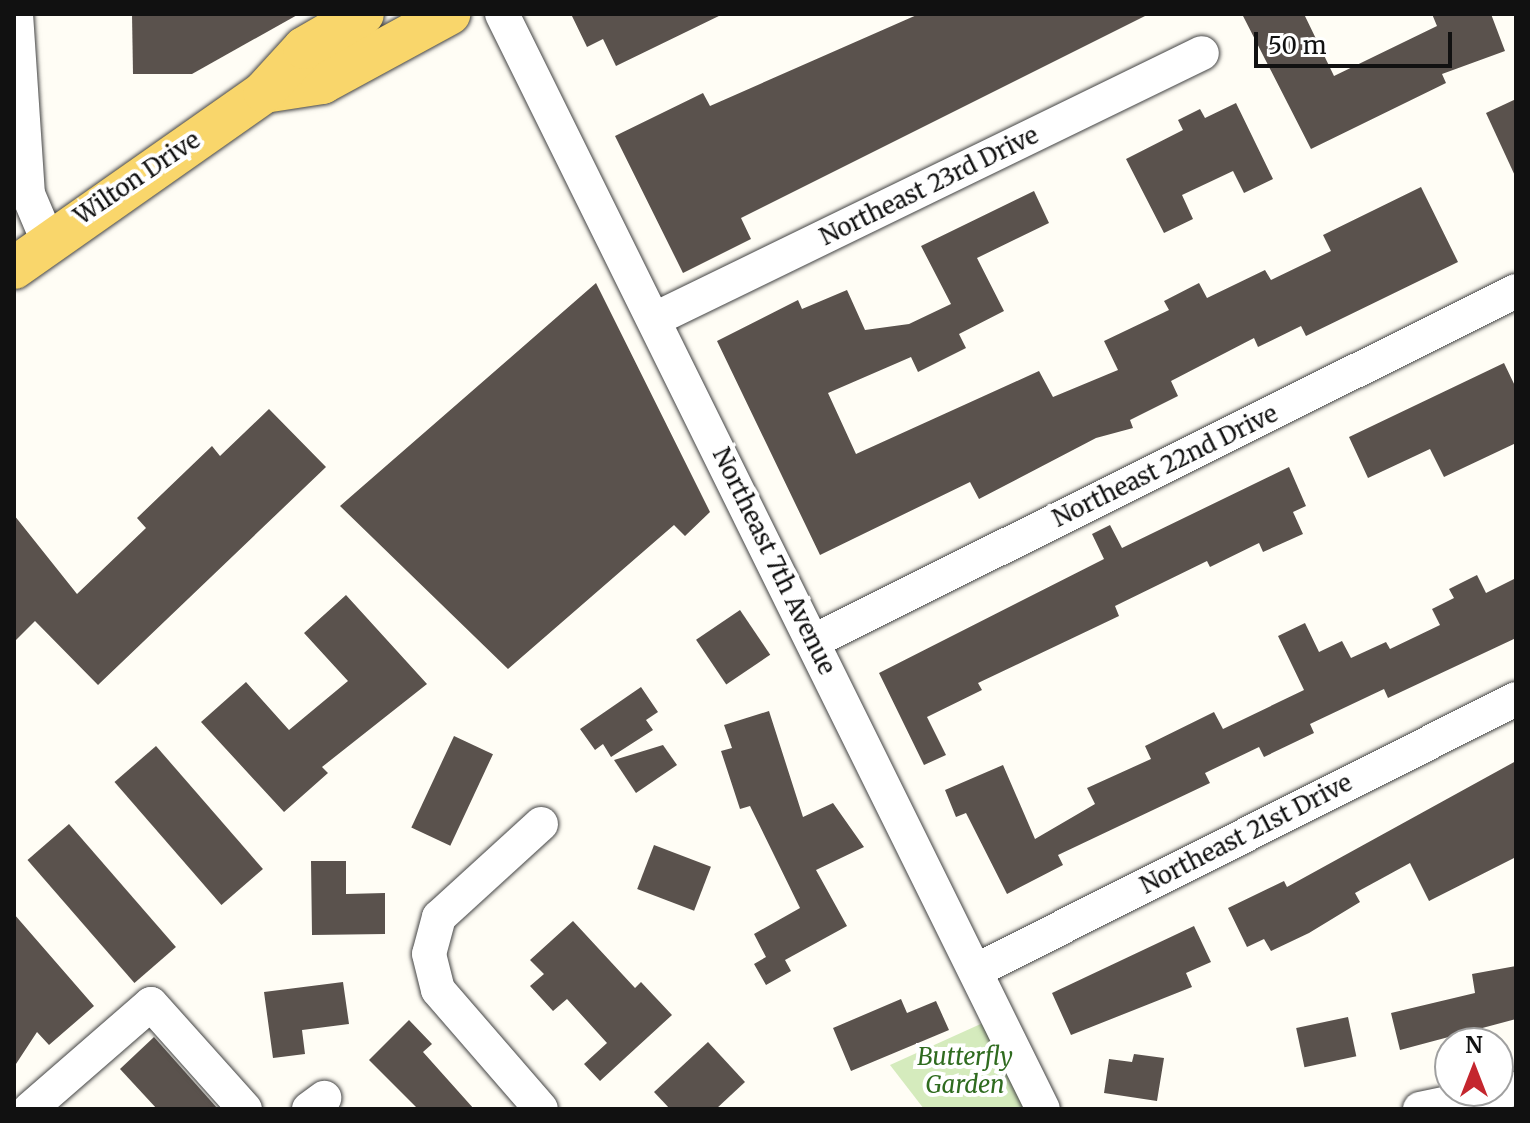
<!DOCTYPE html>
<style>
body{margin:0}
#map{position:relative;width:1530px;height:1123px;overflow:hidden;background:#fffdf5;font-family:Merriweather,serif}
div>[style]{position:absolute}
.green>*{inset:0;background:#d5ebbd}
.building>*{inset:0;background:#5a524d;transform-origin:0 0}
.roads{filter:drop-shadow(0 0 2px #444) drop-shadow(0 0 2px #444)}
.minor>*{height:34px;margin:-17px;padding:0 17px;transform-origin:17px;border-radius:17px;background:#fff}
.major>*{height:42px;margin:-21px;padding:0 21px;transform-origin:21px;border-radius:21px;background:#f9d66b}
span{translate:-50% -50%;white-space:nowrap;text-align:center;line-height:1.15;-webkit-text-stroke:8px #fff;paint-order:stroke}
.street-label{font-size:24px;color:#111}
.park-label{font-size:24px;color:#2f6b1f;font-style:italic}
.frame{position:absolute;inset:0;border:16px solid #111;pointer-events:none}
.north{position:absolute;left:1434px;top:1027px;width:80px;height:80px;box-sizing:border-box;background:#fff;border:2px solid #a0a0a0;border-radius:50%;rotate:0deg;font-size:22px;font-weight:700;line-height:32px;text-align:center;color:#111}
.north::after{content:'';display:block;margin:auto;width:28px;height:36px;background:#c4262e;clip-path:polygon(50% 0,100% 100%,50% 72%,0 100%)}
.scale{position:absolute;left:1254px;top:32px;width:198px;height:36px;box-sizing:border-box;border:4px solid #111;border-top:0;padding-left:10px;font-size:24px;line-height:28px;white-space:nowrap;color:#111;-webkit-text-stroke:6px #fff;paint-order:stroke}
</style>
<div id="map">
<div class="green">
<i style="clip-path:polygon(985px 1022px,1025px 1109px,924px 1109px,890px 1065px)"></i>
</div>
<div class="building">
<i style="clip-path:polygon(132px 14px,299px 14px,192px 74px,133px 74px)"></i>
<i style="clip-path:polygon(571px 14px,723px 14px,616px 66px,603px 39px,587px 47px)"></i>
<i style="clip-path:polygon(919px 14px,1149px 14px,741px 218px,751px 239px,683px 273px,615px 136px,703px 93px,710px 106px)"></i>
<i style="clip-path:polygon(1242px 14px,1304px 14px,1334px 76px,1437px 26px,1432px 14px,1491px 14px,1505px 51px,1442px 74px,1446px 83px,1311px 149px)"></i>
<i style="clip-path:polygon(1516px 99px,1516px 178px,1486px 113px)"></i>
<i style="clip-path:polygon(1236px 103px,1273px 179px,1244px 193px,1233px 171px,1182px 195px,1193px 219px,1164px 233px,1126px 159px,1183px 130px,1178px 120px,1200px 109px,1205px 118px)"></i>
<i style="clip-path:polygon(1421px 187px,1458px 262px,1306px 336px,1301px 326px,1258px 347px,1254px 338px,1171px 381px,1178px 396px,1130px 420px,1133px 428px,1096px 438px,979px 499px,970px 482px,820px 555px,717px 341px,798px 300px,802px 309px,847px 290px,865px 330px,909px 324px,951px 304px,921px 246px,1034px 191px,1049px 223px,977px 258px,1004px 311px,959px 334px,966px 348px,918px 372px,911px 357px,828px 393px,856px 454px,1039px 371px,1053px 397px,1118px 370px,1104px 341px,1169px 310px,1164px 301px,1199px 283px,1207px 298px,1265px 270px,1271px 280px,1331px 251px,1323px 235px)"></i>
<i style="clip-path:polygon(596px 283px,710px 512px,685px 536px,674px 525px,508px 669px,340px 506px)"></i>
<i style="clip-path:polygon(1504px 363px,1516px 388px,1516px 443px,1444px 477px,1430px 449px,1368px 478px,1349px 437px)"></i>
<i style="clip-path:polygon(269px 409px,326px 467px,98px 685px,35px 621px,14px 642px,14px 515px,77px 594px,146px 528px,137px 518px,212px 446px,220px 456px)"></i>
<i style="clip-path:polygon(1289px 467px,1306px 506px,1293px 512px,1303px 534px,1263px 552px,1259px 543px,1210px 567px,1207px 561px,1115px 606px,1119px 616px,978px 683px,982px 690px,927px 717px,946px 755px,924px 765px,879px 673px,1104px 559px,1092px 534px,1110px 525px,1122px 548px)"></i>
<i style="clip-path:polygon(1477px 575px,1486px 593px,1516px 578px,1516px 638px,1388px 698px,1384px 689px,1310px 724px,1314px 733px,1264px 757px,1259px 747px,1205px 773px,1210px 783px,1058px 855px,1063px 865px,1007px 894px,966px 813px,956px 817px,945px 790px,1003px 765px,1035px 839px,1095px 804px,1087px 788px,1151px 759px,1145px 746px,1214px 712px,1223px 729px,1304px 690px,1278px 636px,1305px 623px,1319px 652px,1342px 641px,1351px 658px,1386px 642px,1390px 649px,1440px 625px,1432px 609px,1454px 598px,1449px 589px)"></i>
<i style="clip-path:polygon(346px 595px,427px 684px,322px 767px,328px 773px,284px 812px,201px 722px,246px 682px,289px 730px,348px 681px,304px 633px)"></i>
<i style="left:740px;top:610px;width:54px;height:53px;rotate:56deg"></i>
<i style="clip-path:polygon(641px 687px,658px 712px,646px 720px,653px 730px,611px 757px,603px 744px,595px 750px,580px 729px)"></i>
<i style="clip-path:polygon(769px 711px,803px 817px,833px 803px,864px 847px,816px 870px,847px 926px,785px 960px,791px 971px,766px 985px,754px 964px,766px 957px,754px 934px,800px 908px,750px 806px,740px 809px,721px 751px,732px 748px,724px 725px)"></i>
<i style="left:454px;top:736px;width:43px;height:101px;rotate:25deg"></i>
<i style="clip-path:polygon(663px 745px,677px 765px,636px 793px,614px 760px)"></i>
<i style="left:156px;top:746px;width:163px;height:55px;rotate:49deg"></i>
<i style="clip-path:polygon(1516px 761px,1516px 857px,1429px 901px,1410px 863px,1355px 893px,1360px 902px,1309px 933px,1271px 951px,1264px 939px,1247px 947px,1228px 908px,1284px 881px,1287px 887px)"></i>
<i style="left:69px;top:824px;width:163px;height:55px;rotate:49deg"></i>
<i style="left:654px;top:845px;width:61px;height:47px;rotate:21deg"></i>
<i style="clip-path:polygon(311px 861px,346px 861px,346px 894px,385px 893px,385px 934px,312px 935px)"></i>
<i style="clip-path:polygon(14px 914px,94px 1006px,49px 1045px,37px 1032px,14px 1067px)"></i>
<i style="clip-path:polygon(573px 921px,635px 988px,641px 982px,672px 1015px,600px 1081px,584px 1064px,607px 1043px,567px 999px,553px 1011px,530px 986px,544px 974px,530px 960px)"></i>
<i style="clip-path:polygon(1194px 926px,1211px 962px,1186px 973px,1192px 987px,1071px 1035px,1052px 993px)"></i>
<i style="clip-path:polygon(1516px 966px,1516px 1019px,1400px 1050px,1391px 1013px,1475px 993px,1472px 974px)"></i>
<i style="clip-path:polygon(343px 982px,349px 1024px,302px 1030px,305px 1054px,273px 1058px,264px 992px)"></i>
<i style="clip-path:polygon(901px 999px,907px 1013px,936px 1001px,949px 1030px,851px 1071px,833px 1028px)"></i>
<i style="left:1348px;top:1017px;width:40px;height:53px;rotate:78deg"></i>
<i style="clip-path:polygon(409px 1020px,432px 1044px,423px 1052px,474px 1109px,418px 1109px,369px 1060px)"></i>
<i style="clip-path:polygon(154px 1037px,218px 1109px,157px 1109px,120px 1069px)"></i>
<i style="clip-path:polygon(708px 1042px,745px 1082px,716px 1109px,670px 1109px,654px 1092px)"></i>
<i style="clip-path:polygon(1134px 1054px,1164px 1058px,1157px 1101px,1104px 1093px,1109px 1059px,1132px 1062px)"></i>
</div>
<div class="roads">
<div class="minor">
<i style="left:16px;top:14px;width:180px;rotate:86.2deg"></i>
<i style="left:28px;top:194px;width:49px;rotate:67.1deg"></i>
<i style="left:502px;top:14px;width:1221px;rotate:63.71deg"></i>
<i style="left:655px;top:319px;width:608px;rotate:-25.93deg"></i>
<i style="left:814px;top:641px;width:784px;rotate:-26.5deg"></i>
<i style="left:541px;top:824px;width:138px;rotate:137.6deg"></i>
<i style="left:439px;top:917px;width:38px;rotate:105deg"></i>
<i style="left:429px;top:954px;width:37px;rotate:76deg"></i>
<i style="left:438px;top:990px;width:157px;rotate:49.1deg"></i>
<i style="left:977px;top:970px;width:603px;rotate:-26.69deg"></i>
<i style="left:30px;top:1109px;width:160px;rotate:-41deg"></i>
<i style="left:151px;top:1004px;width:141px;rotate:48.2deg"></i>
<i style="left:309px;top:1109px;width:19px;rotate:-36deg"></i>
<i style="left:1420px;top:1109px;width:98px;rotate:-11.8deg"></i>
</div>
<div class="major">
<i style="left:264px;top:92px;width:59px;rotate:-8.8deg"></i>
<i style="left:322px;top:83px;width:145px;rotate:-28.5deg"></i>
<i style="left:14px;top:268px;width:306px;rotate:-35.1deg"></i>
<i style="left:264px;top:92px;width:59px;rotate:-47.7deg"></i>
<i style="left:304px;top:48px;width:68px;rotate:-30deg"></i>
</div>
</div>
<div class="street-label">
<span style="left:137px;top:178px;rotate:-34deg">Wilton Drive</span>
<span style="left:929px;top:186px;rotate:-26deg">Northeast 23rd Drive</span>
<span style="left:1165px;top:466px;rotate:-26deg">Northeast 22nd Drive</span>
<span style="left:774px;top:561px;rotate:64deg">Northeast 7th Avenue</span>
<span style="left:1246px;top:834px;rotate:-27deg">Northeast 21st Drive</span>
</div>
<div class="park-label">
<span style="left:965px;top:1071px">Butterfly<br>Garden</span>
</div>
<div class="frame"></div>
<div class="north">N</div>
<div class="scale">50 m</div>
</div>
